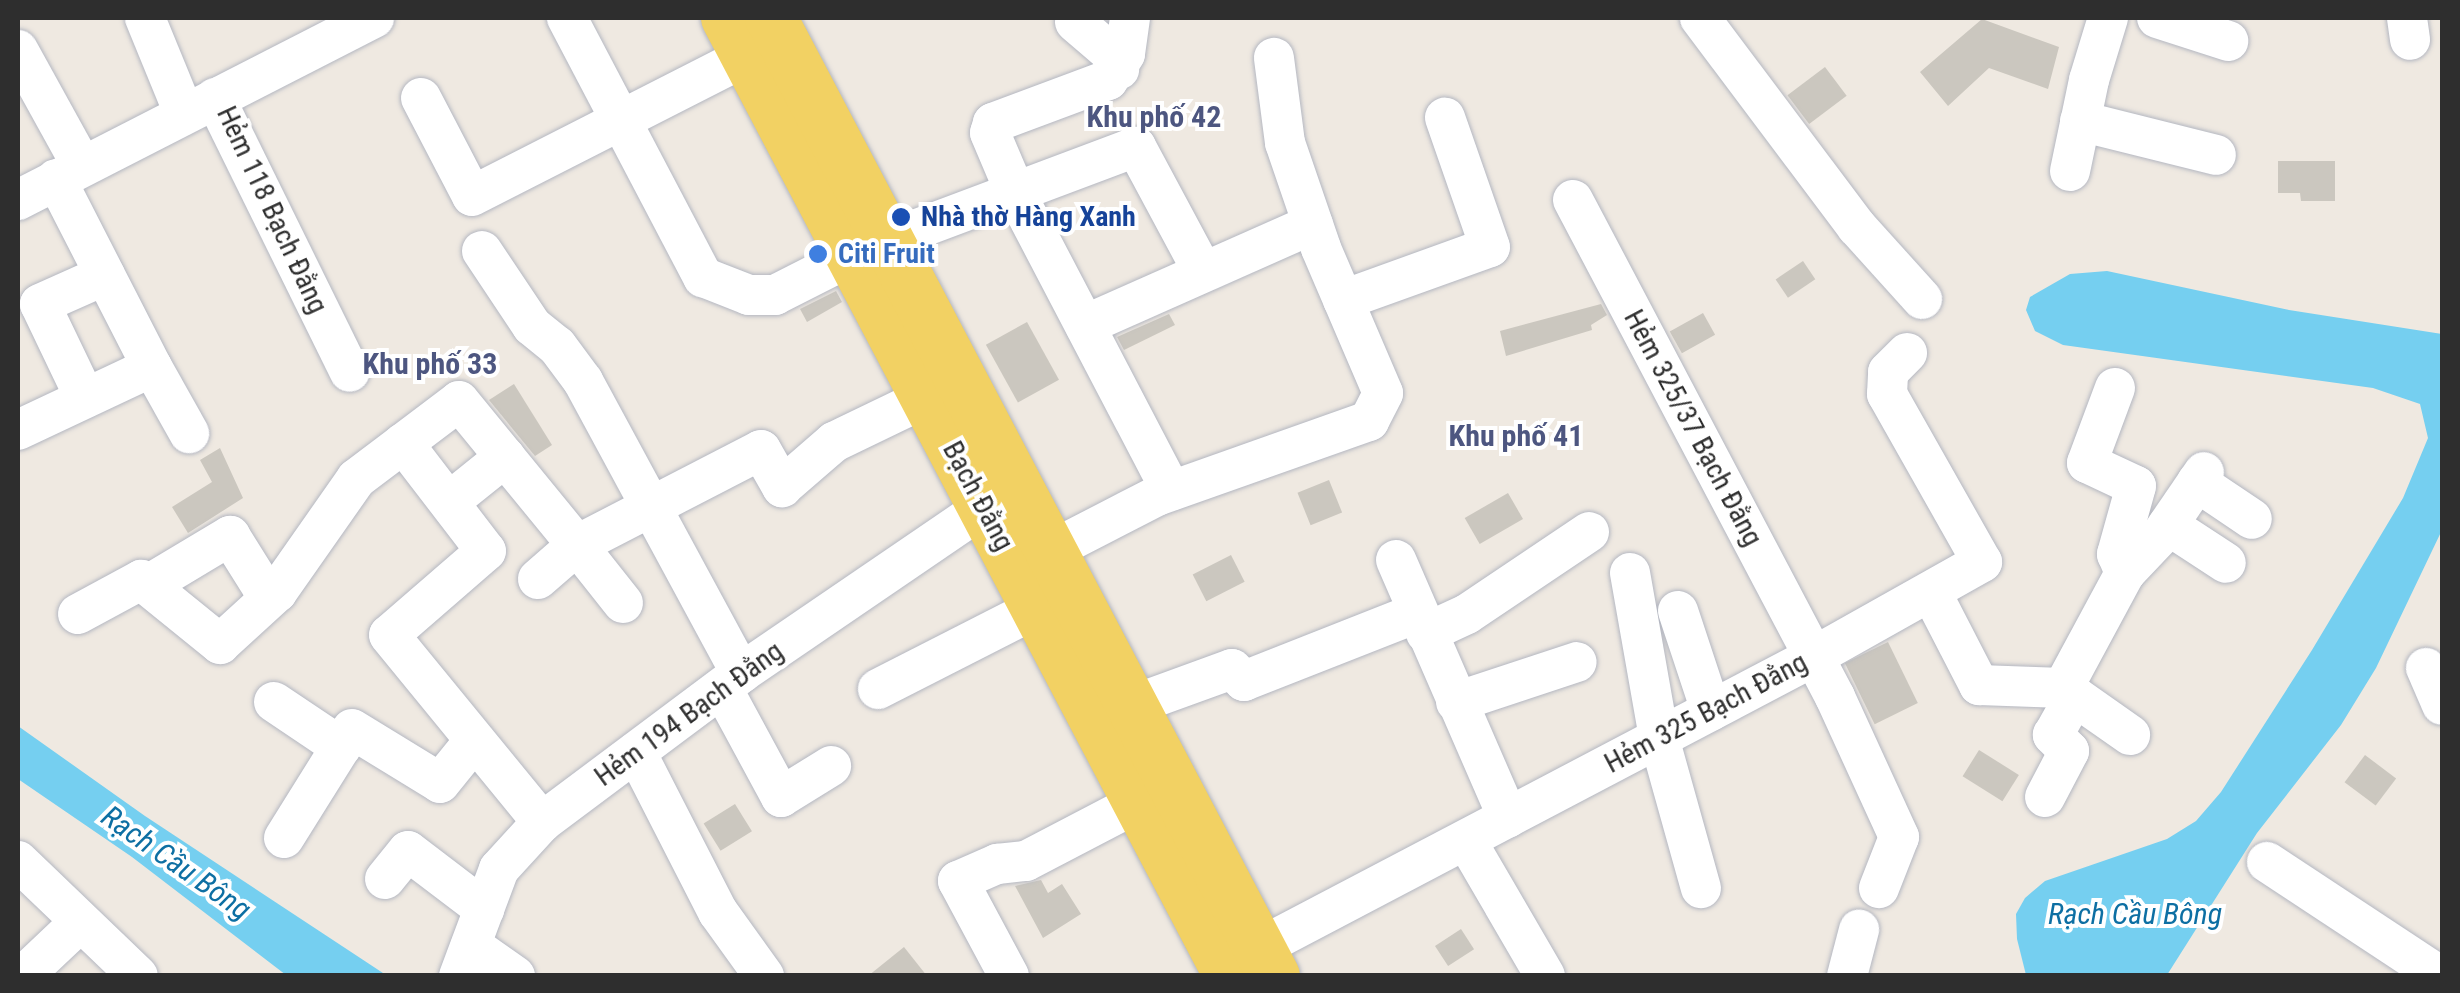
<!DOCTYPE html>
<meta charset="utf-8">
<style>
body{margin:0}
#map{position:relative;width:2460px;height:993px;overflow:hidden;background:#efe9e1;font-family:"Roboto Condensed",sans-serif}
div>[style]{position:absolute}
.water>*{inset:0;background:#75cff0}
.building>*{inset:0;background:#cbc7bf;transform-origin:0 0}
.roads{filter:drop-shadow(0 0 2px #b4b7c1) drop-shadow(0 0 2px #b4b7c1)}
.minor>*{height:40px;margin:-20px;padding:0 20px;transform-origin:20px;border-radius:20px;background:#fff}
.major>*{height:52px;margin:-26px;padding:0 26px;transform-origin:26px;border-radius:26px;background:#f2d163}
.dots>*{width:28px;height:28px;translate:-50% -50%;box-sizing:border-box;border:5px solid #fff;border-radius:50%}
span{translate:-50% -50%;white-space:nowrap;text-align:center;line-height:1.15;-webkit-text-stroke:8px #fff;paint-order:stroke}
.street-label{font-size:28px;color:#2e2e2e}
.transit-label{font-size:28px;color:#164399;font-weight:700}
.left{translate:0 -50%;text-align:left}
.shop-label{font-size:28px;color:#366cbe;font-weight:700}
.neighbourhood-label{font-size:30px;color:#4d5680;font-weight:700}
.water-label{font-size:30px;color:#0d6fa3;font-style:italic}
.frame{position:absolute;inset:0;border:20px solid #2e2e2e;pointer-events:none}
</style>
<div id="map">
<div class="water">
<i style="clip-path:polygon(2107px 271px,2289px 310px,2442px 334px,2442px 530px,2376px 668px,2341px 725px,2257px 833px,2167px 975px,2026px 975px,2017px 939px,2016px 914px,2025px 898px,2045px 881px,2167px 839px,2196px 821px,2221px 792px,2312px 650px,2403px 498px,2428px 438px,2420px 404px,2373px 388px,2063px 345px,2035px 331px,2026px 310px,2030px 297px,2070px 274px)"></i>
<i style="clip-path:polygon(18px 726px,145px 816px,386px 975px,286px 975px,132px 857px,18px 779px)"></i>
</div>
<div class="building">
<i style="clip-path:polygon(1982px 19px,2059px 47px,2048px 89px,1989px 68px,1948px 106px,1920px 72px)"></i>
<i style="left:1825px;top:67px;width:36px;height:47px;rotate:53deg"></i>
<i style="clip-path:polygon(2278px 161px,2335px 161px,2335px 201px,2301px 201px,2300px 193px,2278px 193px)"></i>
<i style="left:1803px;top:261px;width:22px;height:33px;rotate:56deg"></i>
<i style="clip-path:polygon(836px 291px,842px 302px,807px 322px,800px 309px)"></i>
<i style="clip-path:polygon(1601px 304px,1607px 315px,1591px 325px,1592px 330px,1506px 356px,1500px 331px)"></i>
<i style="left:1703px;top:313px;width:25px;height:38px;rotate:61deg"></i>
<i style="clip-path:polygon(1169px 314px,1175px 325px,1124px 350px,1117px 337px)"></i>
<i style="left:1027px;top:322px;width:66px;height:47px;rotate:61deg"></i>
<i style="clip-path:polygon(514px 384px,552px 445px,535px 456px,489px 400px)"></i>
<i style="clip-path:polygon(220px 448px,243px 498px,188px 533px,172px 507px,212px 482px,200px 460px)"></i>
<i style="left:1329px;top:480px;width:35px;height:34px;rotate:68deg"></i>
<i style="left:1508px;top:493px;width:30px;height:50px;rotate:60deg"></i>
<i style="left:1231px;top:555px;width:30px;height:43px;rotate:63deg"></i>
<i style="left:1888px;top:642px;width:68px;height:48px;rotate:64deg"></i>
<i style="left:1979px;top:750px;width:47px;height:31px;rotate:32deg"></i>
<i style="left:2365px;top:755px;width:39px;height:34px;rotate:37deg"></i>
<i style="left:735px;top:804px;width:32px;height:37px;rotate:58deg"></i>
<i style="clip-path:polygon(1041px 880px,1048px 893px,1062px 884px,1081px 914px,1043px 938px,1015px 886px)"></i>
<i style="left:1461px;top:929px;width:24px;height:31px;rotate:57deg"></i>
<i style="clip-path:polygon(904px 947px,927px 976px,868px 976px)"></i>
</div>
<div class="roads">
<div class="minor">
<i style="left:145px;top:18px;width:103px;rotate:67.7deg"></i>
<i style="left:567px;top:18px;width:293px;rotate:62.3deg"></i>
<i style="left:703px;top:277px;width:49px;rotate:21.4deg"></i>
<i style="left:749px;top:295px;width:26px"></i>
<i style="left:775px;top:295px;width:84px;rotate:-26.9deg"></i>
<i style="left:1130px;top:18px;width:36px;rotate:98deg"></i>
<i style="left:1125px;top:54px;width:31px;rotate:123deg"></i>
<i style="left:1108px;top:80px;width:123px;rotate:159.5deg"></i>
<i style="left:993px;top:123px;width:10px;rotate:107deg"></i>
<i style="left:990px;top:133px;width:64px;rotate:67deg"></i>
<i style="left:1015px;top:192px;width:337px;rotate:62.4deg"></i>
<i style="left:1700px;top:18px;width:261px;rotate:53.1deg"></i>
<i style="left:1857px;top:227px;width:97px;rotate:47.9deg"></i>
<i style="left:2157px;top:18px;width:75px;rotate:17.9deg"></i>
<i style="left:2407px;top:18px;width:22px;rotate:82deg"></i>
<i style="left:1075px;top:22px;width:45px;rotate:40.5deg"></i>
<i style="left:1109px;top:51px;width:21px;rotate:61deg"></i>
<i style="left:18px;top:50px;width:132px;rotate:61.1deg"></i>
<i style="left:215px;top:98px;width:305px;rotate:63.8deg"></i>
<i style="left:421px;top:98px;width:110px;rotate:62.5deg"></i>
<i style="left:472px;top:196px;width:309px;rotate:-27deg"></i>
<i style="left:2080px;top:121px;width:140px;rotate:14deg"></i>
<i style="left:2070px;top:171px;width:93px;rotate:-78.2deg"></i>
<i style="left:2089px;top:80px;width:65px;rotate:-73deg"></i>
<i style="left:18px;top:200px;width:400px;rotate:-27.1deg"></i>
<i style="left:1573px;top:200px;width:562px;rotate:62.2deg"></i>
<i style="left:1835px;top:697px;width:154px;rotate:65.4deg"></i>
<i style="left:1899px;top:837px;width:55px;rotate:111.4deg"></i>
<i style="left:888px;top:240px;width:265px;rotate:-20.6deg"></i>
<i style="left:1136px;top:147px;width:140px;rotate:61.8deg"></i>
<i style="left:482px;top:251px;width:90px;rotate:56.3deg"></i>
<i style="left:532px;top:326px;width:32px;rotate:39deg"></i>
<i style="left:557px;top:346px;width:44px;rotate:53.4deg"></i>
<i style="left:583px;top:381px;width:332px;rotate:61.6deg"></i>
<i style="left:1343px;top:300px;width:156px;rotate:-19.8deg"></i>
<i style="left:1490px;top:247px;width:137px;rotate:-109.2deg"></i>
<i style="left:1085px;top:325px;width:249px;rotate:-23.9deg"></i>
<i style="left:152px;top:367px;width:76px;rotate:60.7deg"></i>
<i style="left:2115px;top:388px;width:80px;rotate:110.5deg"></i>
<i style="left:2087px;top:463px;width:54px;rotate:25.1deg"></i>
<i style="left:2136px;top:486px;width:71px;rotate:105.6deg"></i>
<i style="left:2117px;top:554px;width:21px;rotate:67deg"></i>
<i style="left:85px;top:398px;width:104px;rotate:-115.6deg"></i>
<i style="left:40px;top:304px;width:71px;rotate:-24deg"></i>
<i style="left:18px;top:430px;width:148px;rotate:-25.2deg"></i>
<i style="left:152px;top:367px;width:211px;rotate:-117.1deg"></i>
<i style="left:403px;top:443px;width:136px;rotate:52.5deg"></i>
<i style="left:486px;top:551px;width:128px;rotate:139.1deg"></i>
<i style="left:389px;top:635px;width:242px;rotate:50.7deg"></i>
<i style="left:2197px;top:482px;width:66px;rotate:33.9deg"></i>
<i style="left:449px;top:502px;width:72px;rotate:-38.8deg"></i>
<i style="left:2168px;top:525px;width:69px;rotate:33.2deg"></i>
<i style="left:1052px;top:550px;width:118px;rotate:-27.2deg"></i>
<i style="left:1157px;top:496px;width:225px;rotate:-19.5deg"></i>
<i style="left:1369px;top:421px;width:31px;rotate:-63deg"></i>
<i style="left:1383px;top:393px;width:158px;rotate:-113.2deg"></i>
<i style="left:1321px;top:248px;width:111px;rotate:-108.9deg"></i>
<i style="left:1285px;top:143px;width:86px;rotate:-97.4deg"></i>
<i style="left:1396px;top:560px;width:281px;rotate:66.5deg"></i>
<i style="left:1630px;top:573px;width:168px;rotate:80deg"></i>
<i style="left:1659px;top:738px;width:156px;rotate:74.4deg"></i>
<i style="left:538px;top:579px;width:52px;rotate:-41.1deg"></i>
<i style="left:577px;top:545px;width:74px;rotate:51.6deg"></i>
<i style="left:148px;top:585px;width:96px;rotate:-30.9deg"></i>
<i style="left:230px;top:536px;width:60px;rotate:57.9deg"></i>
<i style="left:262px;top:587px;width:16px;rotate:18deg"></i>
<i style="left:1931px;top:592px;width:105px;rotate:62.7deg"></i>
<i style="left:1979px;top:685px;width:84px;rotate:2deg"></i>
<i style="left:2063px;top:688px;width:131px;rotate:-61.7deg"></i>
<i style="left:2125px;top:573px;width:52px;rotate:-46.5deg"></i>
<i style="left:2161px;top:535px;width:76px;rotate:-55.7deg"></i>
<i style="left:1678px;top:611px;width:105px;rotate:71.7deg"></i>
<i style="left:78px;top:614px;width:72px;rotate:-28.4deg"></i>
<i style="left:141px;top:580px;width:102px;rotate:39deg"></i>
<i style="left:220px;top:644px;width:77px;rotate:-42.4deg"></i>
<i style="left:277px;top:592px;width:138px;rotate:-55deg"></i>
<i style="left:356px;top:479px;width:129px;rotate:-37.1deg"></i>
<i style="left:459px;top:401px;width:186px;rotate:50.7deg"></i>
<i style="left:577px;top:545px;width:207px;rotate:-27.3deg"></i>
<i style="left:761px;top:450px;width:43px;rotate:60.4deg"></i>
<i style="left:782px;top:487px;width:69px;rotate:-40.9deg"></i>
<i style="left:834px;top:442px;width:103px;rotate:-25.8deg"></i>
<i style="left:1426px;top:633px;width:45px;rotate:-24.9deg"></i>
<i style="left:1467px;top:614px;width:147px;rotate:-33.9deg"></i>
<i style="left:2426px;top:668px;width:40px;rotate:66.6deg"></i>
<i style="left:722px;top:688px;width:124px;rotate:61.6deg"></i>
<i style="left:781px;top:797px;width:59px;rotate:-31.8deg"></i>
<i style="left:2063px;top:688px;width:82px;rotate:35deg"></i>
<i style="left:878px;top:689px;width:178px;rotate:-27deg"></i>
<i style="left:274px;top:702px;width:81px;rotate:33.9deg"></i>
<i style="left:1456px;top:702px;width:127px;rotate:-18.3deg"></i>
<i style="left:1133px;top:705px;width:105px;rotate:-20deg"></i>
<i style="left:1232px;top:669px;width:17px;rotate:45deg"></i>
<i style="left:1244px;top:681px;width:186px;rotate:-21.5deg"></i>
<i style="left:636px;top:752px;width:180px;rotate:62.9deg"></i>
<i style="left:718px;top:912px;width:79px;rotate:54.3deg"></i>
<i style="left:2045px;top:797px;width:52px;rotate:-62.4deg"></i>
<i style="left:2069px;top:751px;width:23px;rotate:-135deg"></i>
<i style="left:2053px;top:735px;width:45px;rotate:-60.6deg"></i>
<i style="left:284px;top:838px;width:128px;rotate:-58deg"></i>
<i style="left:352px;top:729px;width:103px;rotate:31.5deg"></i>
<i style="left:440px;top:783px;width:54px;rotate:-51deg"></i>
<i style="left:1466px;top:840px;width:157px;rotate:59.8deg"></i>
<i style="left:18px;top:861px;width:166px;rotate:43.8deg"></i>
<i style="left:2267px;top:862px;width:207px;rotate:33.4deg"></i>
<i style="left:385px;top:879px;width:36px;rotate:-51deg"></i>
<i style="left:408px;top:851px;width:96px;rotate:37.3deg"></i>
<i style="left:471px;top:945px;width:54px;rotate:35.2deg"></i>
<i style="left:1259px;top:948px;width:626px;rotate:-27.71deg"></i>
<i style="left:1813px;top:657px;width:194px;rotate:-29.3deg"></i>
<i style="left:1982px;top:562px;width:193px;rotate:-119.5deg"></i>
<i style="left:1887px;top:394px;width:22px;rotate:-87deg"></i>
<i style="left:1888px;top:372px;width:27px;rotate:-45deg"></i>
<i style="left:23px;top:976px;width:77px;rotate:-43.4deg"></i>
<i style="left:459px;top:976px;width:114px;rotate:-69.5deg"></i>
<i style="left:499px;top:869px;width:64px;rotate:-47.5deg"></i>
<i style="left:542px;top:822px;width:249px;rotate:-36.8deg"></i>
<i style="left:741px;top:673px;width:294px;rotate:-34.3deg"></i>
<i style="left:1009px;top:976px;width:108px;rotate:-118.2deg"></i>
<i style="left:958px;top:881px;width:43px;rotate:-23.6deg"></i>
<i style="left:997px;top:864px;width:29px;rotate:-6deg"></i>
<i style="left:1026px;top:861px;width:127px;rotate:-27.6deg"></i>
<i style="left:1847px;top:976px;width:48px;rotate:-75.4deg"></i>
</div>
<div class="major">
<i style="left:727px;top:18px;width:1082px;rotate:62.3deg"></i>
<i style="left:771px;top:18px;width:1082px;rotate:62.3deg"></i>
</div>
</div>
<div class="dots">
<i style="left:901px;top:217px;background:#1a4fb4"></i>
<i style="left:818px;top:254px;background:#3f7fe0"></i>
</div>
<div class="street-label">
<span style="left:272px;top:210px;rotate:65deg">Hẻm 118 Bạch Đằng</span>
<span style="left:1693px;top:428px;rotate:62deg">Hẻm 325/37 Bạch Đằng</span>
<span style="left:978px;top:496px;rotate:62deg">Bạch Đằng</span>
<span style="left:1706px;top:713px;rotate:-28deg">Hẻm 325 Bạch Đằng</span>
<span style="left:689px;top:714px;rotate:-36deg">Hẻm 194 Bạch Đằng</span>
</div>
<div class="transit-label">
<span class="left" style="left:921px;top:217px">Nhà thờ Hàng Xanh</span>
</div>
<div class="shop-label">
<span class="left" style="left:838px;top:254px">Citi Fruit</span>
</div>
<div class="neighbourhood-label">
<span style="left:1154px;top:117px">Khu phố 42</span>
<span style="left:430px;top:364px">Khu phố 33</span>
<span style="left:1516px;top:436px">Khu phố 41</span>
</div>
<div class="water-label">
<span style="left:176px;top:863px;rotate:35deg">Rạch Cầu Bông</span>
<span style="left:2135px;top:914px">Rạch Cầu Bông</span>
</div>
<div class="frame"></div>
</div>
